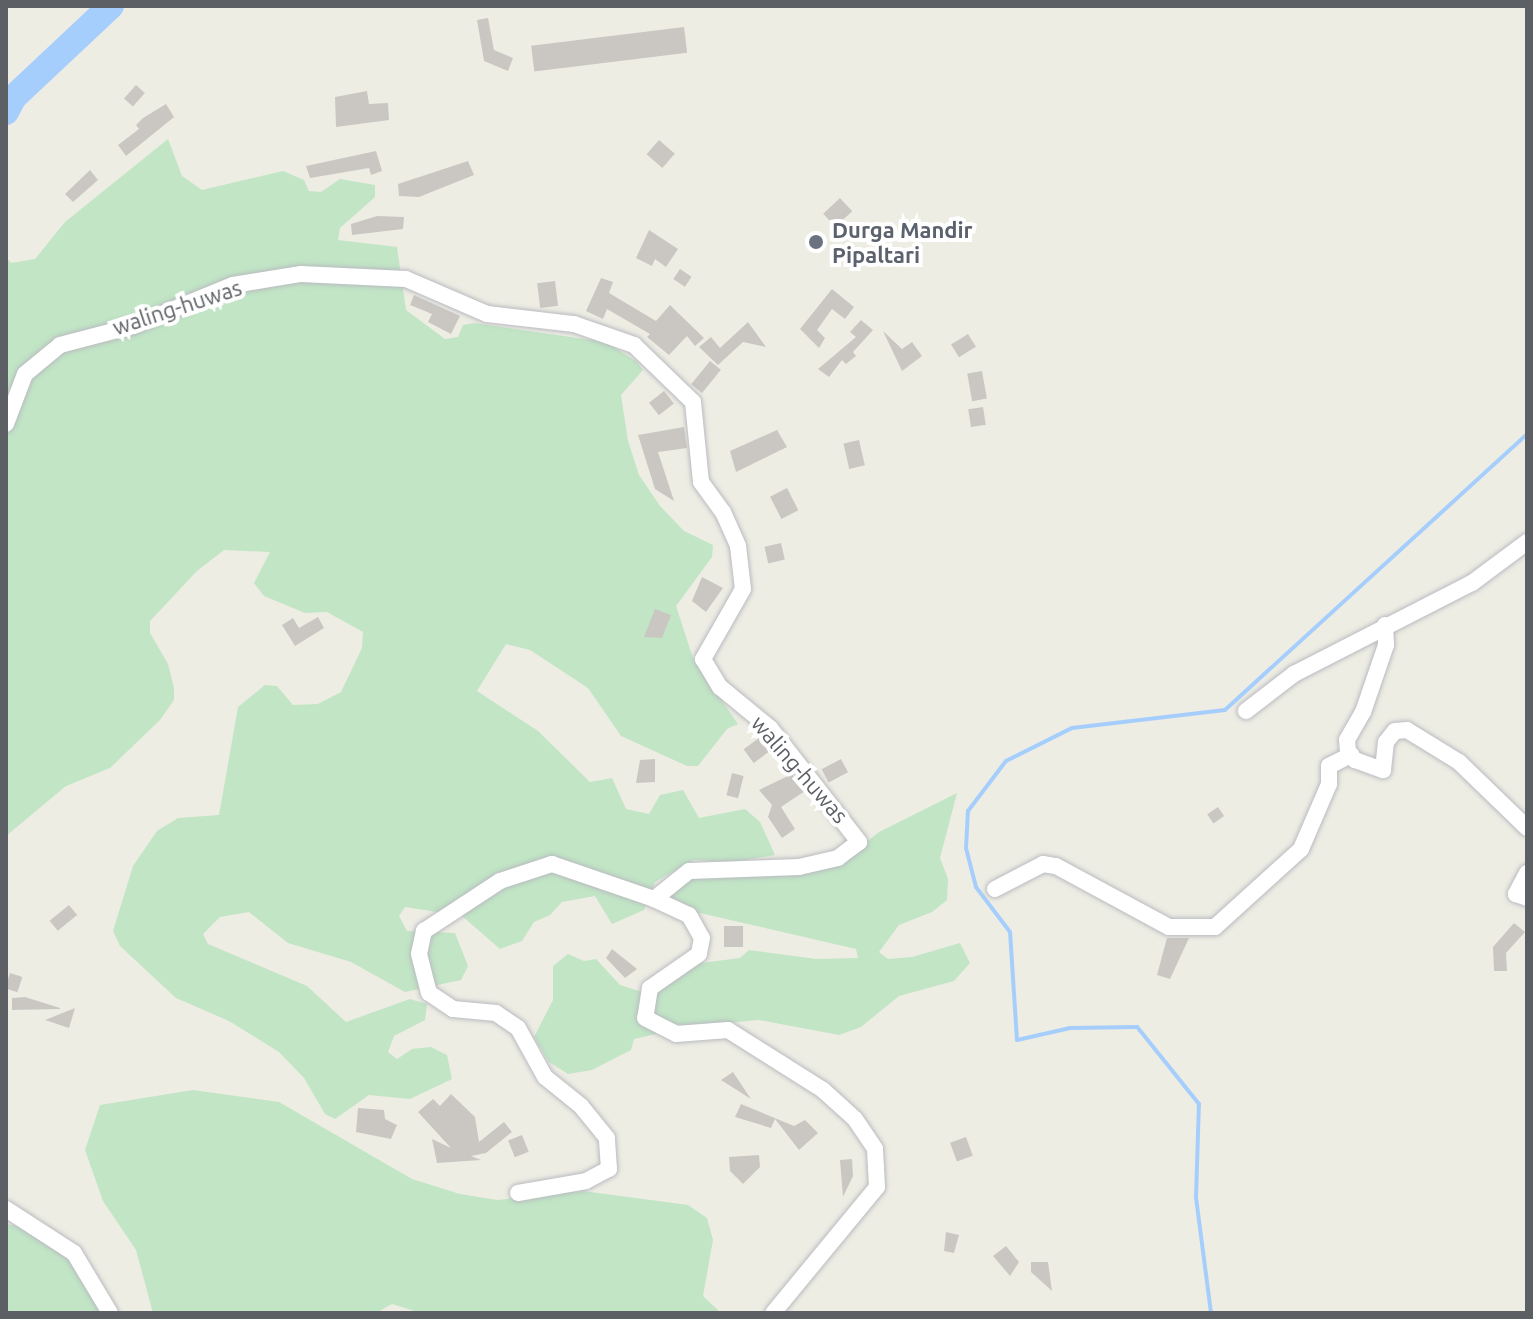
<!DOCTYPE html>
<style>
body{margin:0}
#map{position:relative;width:1533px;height:1319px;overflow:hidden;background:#eeede4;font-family:Ubuntu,sans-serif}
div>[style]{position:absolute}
.green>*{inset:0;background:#c1e5c5}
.stream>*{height:4px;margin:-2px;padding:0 2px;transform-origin:2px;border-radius:2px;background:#a6cefd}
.river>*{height:26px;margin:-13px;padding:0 13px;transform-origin:13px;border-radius:13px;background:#a6cefd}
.building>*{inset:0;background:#cac7c2;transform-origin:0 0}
.roads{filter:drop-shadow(0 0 2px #b9bbc0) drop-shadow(0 0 2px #b9bbc0)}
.minor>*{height:16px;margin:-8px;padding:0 8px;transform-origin:8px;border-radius:8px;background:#fff}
.dots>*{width:22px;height:22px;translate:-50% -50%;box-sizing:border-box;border:4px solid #fff;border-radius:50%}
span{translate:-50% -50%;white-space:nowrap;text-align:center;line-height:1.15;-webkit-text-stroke:8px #fff;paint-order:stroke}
.worship-label{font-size:22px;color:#5b616d;font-weight:700}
.left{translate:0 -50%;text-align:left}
.street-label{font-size:22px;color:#5c5f64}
.frame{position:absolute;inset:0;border:8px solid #5c5f64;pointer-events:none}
</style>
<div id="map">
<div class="green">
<i style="clip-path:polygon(168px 139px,182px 176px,202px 190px,283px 171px,304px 180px,309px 191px,321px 192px,340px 179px,375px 185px,375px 197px,340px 228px,338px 240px,397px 247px,406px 310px,445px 339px,458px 337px,463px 325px,474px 323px,605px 342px,636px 361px,643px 370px,621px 395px,628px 441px,639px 475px,660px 506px,684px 531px,713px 545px,712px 557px,676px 606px,694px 661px,738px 724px,727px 729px,698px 766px,687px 766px,621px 736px,588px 688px,530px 650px,506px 644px,477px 691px,538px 731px,590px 782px,612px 778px,626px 809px,649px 814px,660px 795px,683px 790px,699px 818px,745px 809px,760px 822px,775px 855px,733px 862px,694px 860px,655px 882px,644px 910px,612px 924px,595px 896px,562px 902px,550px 915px,534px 922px,522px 941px,500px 949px,462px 916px,405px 907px,399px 916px,407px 931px,455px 933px,468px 966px,461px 980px,405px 992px,351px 962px,288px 943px,249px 912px,220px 917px,203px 934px,208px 944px,307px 986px,346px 1022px,410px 999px,427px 1004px,425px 1020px,394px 1036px,388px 1052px,397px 1059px,412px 1049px,431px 1047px,447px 1055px,452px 1079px,410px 1099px,369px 1095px,335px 1119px,325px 1114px,304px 1078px,279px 1052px,229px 1021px,176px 998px,120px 946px,113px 931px,133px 866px,157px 831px,178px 818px,219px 815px,238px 707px,265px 685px,277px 686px,293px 705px,318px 704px,341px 692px,362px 648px,363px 632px,327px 612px,305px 613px,264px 596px,254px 583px,270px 552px,224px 550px,197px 571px,150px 621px,150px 633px,168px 664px,174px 688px,174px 700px,160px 720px,110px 768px,66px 786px,6px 836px,6px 257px,11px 263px,35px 259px,65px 222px)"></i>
<i style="clip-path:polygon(957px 793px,940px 858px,948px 879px,947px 900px,932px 912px,899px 925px,879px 952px,888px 959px,912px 957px,960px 943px,970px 963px,954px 981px,899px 996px,861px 1027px,839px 1035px,759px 1020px,692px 1026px,660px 1022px,656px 1034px,634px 1039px,631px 1050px,592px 1070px,568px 1074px,549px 1062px,534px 1037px,553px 1000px,553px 966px,568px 954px,584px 961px,596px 959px,620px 985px,649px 994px,701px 963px,740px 958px,749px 950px,816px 959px,858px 958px,856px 949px,687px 910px,673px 901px,669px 891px,693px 874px,837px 865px,879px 832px)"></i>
<i style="clip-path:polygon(193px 1090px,279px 1102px,412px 1179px,460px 1194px,497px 1200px,583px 1191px,688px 1205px,707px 1218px,713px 1240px,703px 1296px,721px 1313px,421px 1313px,392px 1304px,376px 1313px,153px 1313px,136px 1250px,103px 1201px,85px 1150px,100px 1105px)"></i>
<i style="clip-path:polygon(6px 1224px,36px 1229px,77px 1268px,102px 1313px,6px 1313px)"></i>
</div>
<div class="stream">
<i style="left:1211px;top:1313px;width:117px;rotate:-97.4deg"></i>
<i style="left:1196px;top:1197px;width:93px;rotate:-88.2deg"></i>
<i style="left:1199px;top:1104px;width:99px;rotate:-128.8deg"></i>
<i style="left:1137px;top:1027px;width:67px;rotate:179.1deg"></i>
<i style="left:1070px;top:1028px;width:54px;rotate:167.2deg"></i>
<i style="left:1017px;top:1040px;width:108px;rotate:-93.7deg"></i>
<i style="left:1010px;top:932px;width:56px;rotate:-127.1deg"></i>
<i style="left:976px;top:887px;width:40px;rotate:-104.4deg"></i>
<i style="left:966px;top:848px;width:37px;rotate:-87deg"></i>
<i style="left:968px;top:811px;width:63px;rotate:-52.8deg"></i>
<i style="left:1006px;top:761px;width:74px;rotate:-26.6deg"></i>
<i style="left:1072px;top:728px;width:154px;rotate:-6.7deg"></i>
<i style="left:1225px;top:710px;width:409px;rotate:-42.4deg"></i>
</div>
<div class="river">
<i style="left:6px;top:112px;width:17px;rotate:-62deg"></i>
<i style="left:14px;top:97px;width:133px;rotate:-43.2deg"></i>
</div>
<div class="building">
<i style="clip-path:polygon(488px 18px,494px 50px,513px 58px,508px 71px,484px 61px,477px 20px)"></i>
<i style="left:684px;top:27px;width:26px;height:154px;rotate:83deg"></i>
<i style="left:136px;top:85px;width:12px;height:18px;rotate:42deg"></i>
<i style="clip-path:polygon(367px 91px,369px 104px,388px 103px,389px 120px,336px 127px,335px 97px)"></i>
<i style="clip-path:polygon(166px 104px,174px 117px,126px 156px,118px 145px,139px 129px,136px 125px,143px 118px)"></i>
<i style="left:659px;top:140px;width:21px;height:19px;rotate:41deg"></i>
<i style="clip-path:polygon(376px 151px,382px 171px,371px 175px,369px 168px,310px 178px,306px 166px)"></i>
<i style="clip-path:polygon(468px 161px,474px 175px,419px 197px,399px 196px,398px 184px)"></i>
<i style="clip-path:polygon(90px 170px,98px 180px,73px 202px,65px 194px)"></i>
<i style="left:840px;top:198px;width:18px;height:23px;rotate:47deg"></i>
<i style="clip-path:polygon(377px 216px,404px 217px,403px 229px,352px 235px,351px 224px)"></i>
<i style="clip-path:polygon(649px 230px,678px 249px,666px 267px,655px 259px,652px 266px,636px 258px)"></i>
<i style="left:822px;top:235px;width:12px;height:15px;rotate:81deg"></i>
<i style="left:680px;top:269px;width:14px;height:12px;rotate:34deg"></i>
<i style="clip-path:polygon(601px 278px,613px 282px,609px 293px,656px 321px,670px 305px,704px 338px,695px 346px,687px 336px,669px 355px,647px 337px,650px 334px,607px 309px,603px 319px,586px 311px)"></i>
<i style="left:555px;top:281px;width:25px;height:18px;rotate:83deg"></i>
<i style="clip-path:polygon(832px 289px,854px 307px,845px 319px,832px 309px,817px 330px,825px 338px,819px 348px,800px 329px)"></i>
<i style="clip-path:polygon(414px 295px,460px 316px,451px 334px,428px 322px,432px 314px,410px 305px)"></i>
<i style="clip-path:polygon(861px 320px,873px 330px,853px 352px,856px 356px,846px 364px,842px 360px,829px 377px,818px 369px,856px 337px,850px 332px)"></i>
<i style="clip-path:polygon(748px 322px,766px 347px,743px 342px,718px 365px,699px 347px,711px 337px,720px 348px)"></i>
<i style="clip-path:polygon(883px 331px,902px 349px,912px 342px,922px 356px,902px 371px)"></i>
<i style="left:968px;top:334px;width:15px;height:20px;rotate:58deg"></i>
<i style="left:710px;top:361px;width:14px;height:30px;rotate:39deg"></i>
<i style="left:982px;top:371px;width:28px;height:15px;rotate:80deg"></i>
<i style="left:664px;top:391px;width:16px;height:19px;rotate:52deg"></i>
<i style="left:983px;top:407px;width:18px;height:15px;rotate:81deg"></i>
<i style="clip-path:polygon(684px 427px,687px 448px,658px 452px,674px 501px,655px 489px,638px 435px)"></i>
<i style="clip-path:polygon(777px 430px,787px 447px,736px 472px,730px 451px)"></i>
<i style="left:859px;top:440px;width:26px;height:16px;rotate:77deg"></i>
<i style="left:787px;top:488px;width:25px;height:19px;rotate:63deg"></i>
<i style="left:781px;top:543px;width:17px;height:17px;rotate:77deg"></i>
<i style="clip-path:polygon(702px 577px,723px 588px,706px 612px,692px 601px)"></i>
<i style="clip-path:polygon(655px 609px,671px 615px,662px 638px,644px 637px)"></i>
<i style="clip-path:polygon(318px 617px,324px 628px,295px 646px,282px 625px,293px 618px,299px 628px)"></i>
<i style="left:759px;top:738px;width:17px;height:19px;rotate:54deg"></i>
<i style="clip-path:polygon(655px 759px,655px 782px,636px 783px,640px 760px)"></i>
<i style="left:841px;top:759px;width:15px;height:22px;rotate:62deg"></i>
<i style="left:732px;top:773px;width:12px;height:23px;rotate:14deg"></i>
<i style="clip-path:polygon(792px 774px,805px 791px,781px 807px,795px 829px,782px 838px,768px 817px,772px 805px,759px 790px)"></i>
<i style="left:1218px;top:807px;width:11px;height:13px;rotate:56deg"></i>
<i style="left:69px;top:905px;width:13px;height:25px;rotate:51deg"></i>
<i style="clip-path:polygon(1514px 923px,1525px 932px,1506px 953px,1507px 971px,1494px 971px,1493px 947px)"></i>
<i style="left:743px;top:926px;width:21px;height:19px;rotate:90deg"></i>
<i style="clip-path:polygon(1167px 938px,1189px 938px,1170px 979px,1157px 975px)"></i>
<i style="clip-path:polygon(612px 949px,637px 969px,625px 978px,606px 958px)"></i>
<i style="left:10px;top:973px;width:13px;height:16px;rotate:18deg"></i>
<i style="clip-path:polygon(25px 997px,60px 1008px,60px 1009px,12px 1010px,12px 998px)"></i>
<i style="clip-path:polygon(75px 1008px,69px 1028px,45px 1020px)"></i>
<i style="clip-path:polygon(733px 1072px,751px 1099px,721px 1080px)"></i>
<i style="clip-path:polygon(451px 1094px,475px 1117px,479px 1142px,504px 1122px,512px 1132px,486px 1153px,471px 1156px,481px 1160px,437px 1163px,432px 1139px,451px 1148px,418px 1112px,433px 1099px,440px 1106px)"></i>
<i style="clip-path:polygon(741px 1104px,794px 1126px,805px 1120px,818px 1133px,799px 1150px,775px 1119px,771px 1128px,735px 1117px)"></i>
<i style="clip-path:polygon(358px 1108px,384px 1110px,385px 1119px,397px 1125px,391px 1139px,356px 1132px)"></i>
<i style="left:522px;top:1135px;width:18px;height:15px;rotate:68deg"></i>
<i style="left:966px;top:1137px;width:20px;height:17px;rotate:70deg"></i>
<i style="clip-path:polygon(759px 1155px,760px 1167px,743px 1184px,730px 1171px,729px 1157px)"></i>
<i style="clip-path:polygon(852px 1159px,853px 1176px,843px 1197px,840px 1160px)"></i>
<i style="clip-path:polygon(946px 1232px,959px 1235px,954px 1253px,944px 1251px)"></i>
<i style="clip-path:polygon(1006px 1246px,1019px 1262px,1010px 1276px,993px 1256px)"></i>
<i style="clip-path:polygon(1031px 1262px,1048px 1262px,1052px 1291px,1031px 1272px)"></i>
</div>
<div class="roads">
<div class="minor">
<i style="left:6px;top:424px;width:53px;rotate:-69.2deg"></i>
<i style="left:25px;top:374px;width:45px;rotate:-39.6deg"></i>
<i style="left:60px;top:345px;width:75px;rotate:-14.6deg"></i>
<i style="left:133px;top:326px;width:108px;rotate:-22.3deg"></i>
<i style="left:233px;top:285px;width:69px;rotate:-9.2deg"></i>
<i style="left:301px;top:274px;width:105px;rotate:2.7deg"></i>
<i style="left:406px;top:279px;width:88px;rotate:23.4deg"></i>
<i style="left:487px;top:314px;width:88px;rotate:6.6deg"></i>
<i style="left:574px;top:324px;width:64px;rotate:19.3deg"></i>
<i style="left:634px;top:345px;width:82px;rotate:44deg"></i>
<i style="left:693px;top:402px;width:80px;rotate:84.3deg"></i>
<i style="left:701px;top:482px;width:37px;rotate:54deg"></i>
<i style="left:723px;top:512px;width:37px;rotate:66deg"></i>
<i style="left:738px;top:546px;width:43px;rotate:83.4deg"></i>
<i style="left:743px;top:589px;width:81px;rotate:119.7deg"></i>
<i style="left:703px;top:659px;width:33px;rotate:59deg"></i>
<i style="left:720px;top:687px;width:65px;rotate:39.4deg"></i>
<i style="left:770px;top:728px;width:145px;rotate:52deg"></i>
<i style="left:859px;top:842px;width:26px;rotate:143deg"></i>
<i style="left:838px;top:858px;width:40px;rotate:167deg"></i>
<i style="left:799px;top:867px;width:110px;rotate:177.9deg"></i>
<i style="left:689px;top:871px;width:45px;rotate:141.3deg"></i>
<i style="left:654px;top:899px;width:38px;rotate:25deg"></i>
<i style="left:689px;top:915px;width:26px;rotate:61deg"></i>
<i style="left:702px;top:938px;width:16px;rotate:101deg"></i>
<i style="left:699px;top:954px;width:60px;rotate:145.2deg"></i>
<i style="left:650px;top:988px;width:30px;rotate:99deg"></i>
<i style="left:645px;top:1018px;width:35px;rotate:27deg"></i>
<i style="left:676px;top:1034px;width:52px;rotate:-4.4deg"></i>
<i style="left:728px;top:1030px;width:112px;rotate:32.3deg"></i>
<i style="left:823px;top:1090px;width:43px;rotate:42.2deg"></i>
<i style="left:855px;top:1119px;width:36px;rotate:56deg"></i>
<i style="left:875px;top:1149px;width:38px;rotate:87deg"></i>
<i style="left:877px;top:1187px;width:163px;rotate:129.5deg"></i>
<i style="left:1385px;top:625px;width:20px;rotate:87deg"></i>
<i style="left:1386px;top:645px;width:71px;rotate:108.9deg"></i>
<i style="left:1363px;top:712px;width:32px;rotate:120deg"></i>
<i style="left:1347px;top:740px;width:12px;rotate:85deg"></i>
<i style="left:1348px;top:752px;width:11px;rotate:49deg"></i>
<i style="left:1355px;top:760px;width:30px;rotate:20deg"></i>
<i style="left:1383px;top:770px;width:28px;rotate:-84deg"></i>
<i style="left:1386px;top:742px;width:14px;rotate:-51deg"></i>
<i style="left:1395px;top:731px;width:12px;rotate:-5deg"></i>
<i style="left:1407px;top:730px;width:61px;rotate:31.6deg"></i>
<i style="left:1459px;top:762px;width:95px;rotate:44.1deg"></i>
<i style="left:1246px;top:711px;width:61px;rotate:-37.6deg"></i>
<i style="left:1294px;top:674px;width:200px;rotate:-27.1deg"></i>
<i style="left:1472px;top:583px;width:69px;rotate:-36.7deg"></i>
<i style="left:1527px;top:873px;width:24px;rotate:118deg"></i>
<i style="left:1516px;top:894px;width:12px;rotate:20deg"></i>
<i style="left:995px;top:889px;width:54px;rotate:-27.5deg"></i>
<i style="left:1043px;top:864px;width:13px;rotate:9deg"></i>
<i style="left:1056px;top:866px;width:128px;rotate:28.4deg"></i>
<i style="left:1169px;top:927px;width:46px"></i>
<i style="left:1215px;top:927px;width:116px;rotate:-42.2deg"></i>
<i style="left:1301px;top:849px;width:71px;rotate:-66.7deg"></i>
<i style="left:1329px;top:784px;width:18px;rotate:-90deg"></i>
<i style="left:1329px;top:766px;width:25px;rotate:-27deg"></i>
<i style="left:518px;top:1193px;width:69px;rotate:-10deg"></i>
<i style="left:586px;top:1181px;width:26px;rotate:-28deg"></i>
<i style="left:609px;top:1169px;width:31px;rotate:-94deg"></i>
<i style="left:607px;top:1138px;width:41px;rotate:-129.1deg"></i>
<i style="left:581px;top:1106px;width:46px;rotate:-141.1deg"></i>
<i style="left:545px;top:1077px;width:56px;rotate:-118.9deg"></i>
<i style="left:518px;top:1028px;width:27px;rotate:-146deg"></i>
<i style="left:496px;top:1013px;width:43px;rotate:-174.7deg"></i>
<i style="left:453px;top:1009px;width:29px;rotate:-146deg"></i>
<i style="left:429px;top:993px;width:40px;rotate:-104.4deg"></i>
<i style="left:419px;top:954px;width:24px;rotate:-78deg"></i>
<i style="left:424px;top:931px;width:91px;rotate:-33.3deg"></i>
<i style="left:500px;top:881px;width:55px;rotate:-18.1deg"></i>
<i style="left:552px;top:864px;width:108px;rotate:18.9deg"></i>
<i style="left:6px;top:1209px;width:81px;rotate:32.9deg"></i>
<i style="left:74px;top:1253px;width:70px;rotate:59deg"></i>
</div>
</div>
<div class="dots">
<i style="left:816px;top:242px;background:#6b7280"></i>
</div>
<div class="worship-label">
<span class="left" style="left:832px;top:242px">Durga Mandir<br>Pipaltari</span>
</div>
<div class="street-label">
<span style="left:177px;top:307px;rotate:-18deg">waling-huwas</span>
<span style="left:800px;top:769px;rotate:49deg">waling-huwas</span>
</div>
<div class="frame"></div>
</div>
